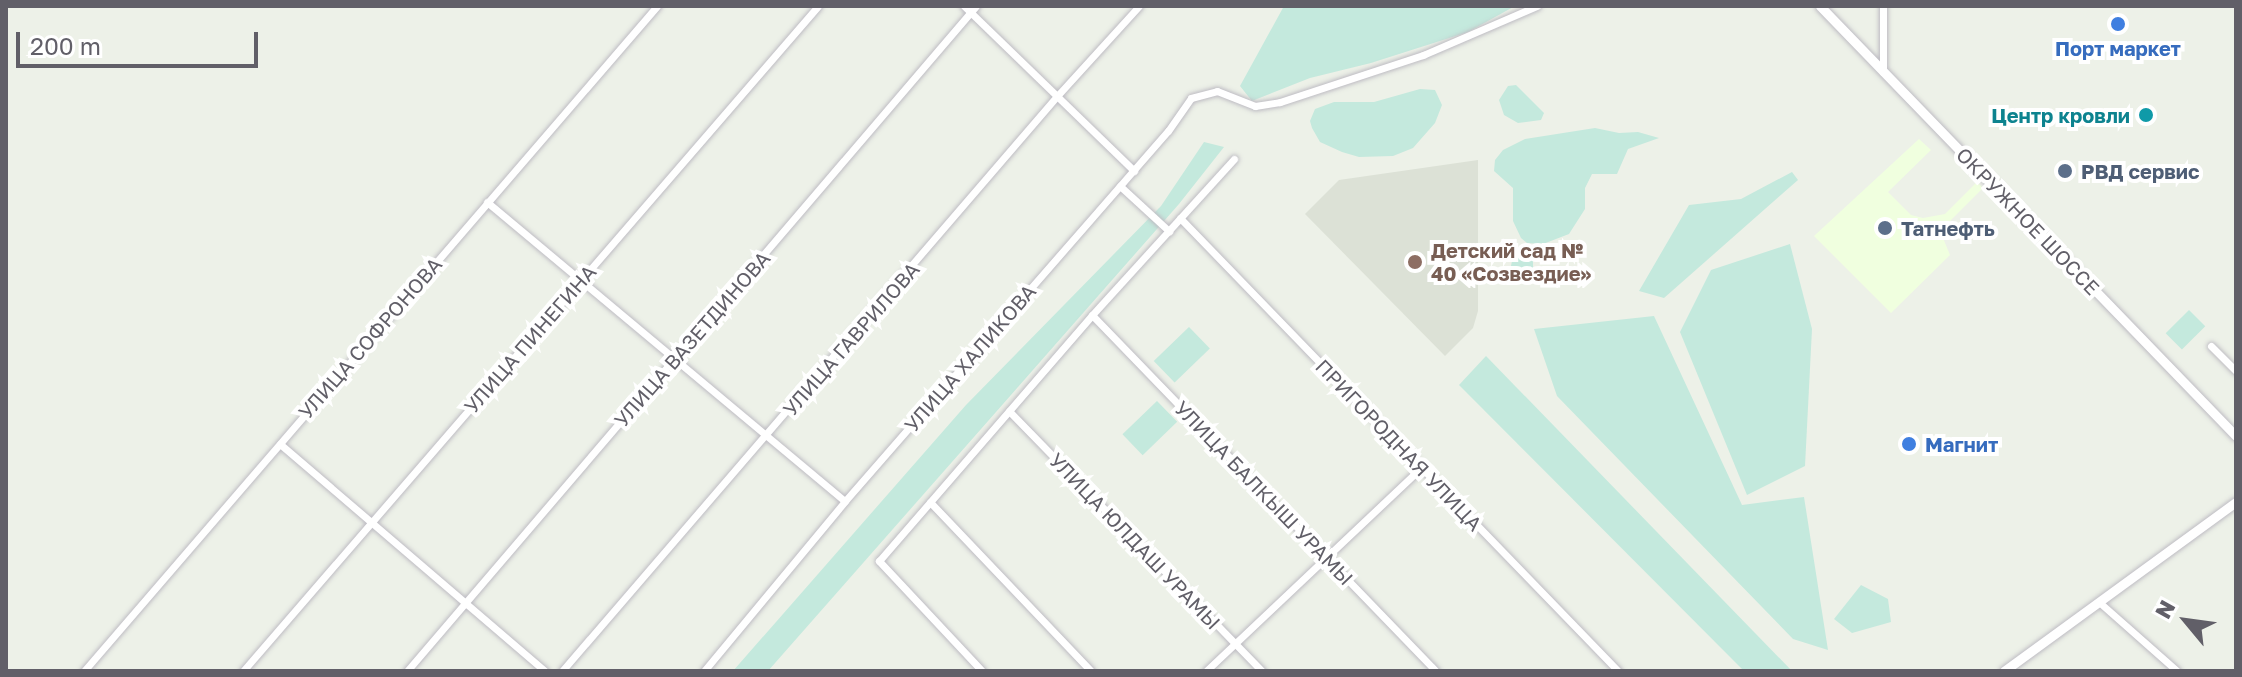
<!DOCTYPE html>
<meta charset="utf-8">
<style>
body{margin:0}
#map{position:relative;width:2242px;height:677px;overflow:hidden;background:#edf1e8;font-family:"Golos Text",sans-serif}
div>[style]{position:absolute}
.commercial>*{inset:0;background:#f0ffdf}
.education>*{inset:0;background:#dce1d6}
.green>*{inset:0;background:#c4e9dd;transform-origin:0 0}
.roads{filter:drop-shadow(0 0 2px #bebcc3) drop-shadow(0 0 2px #bebcc3)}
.street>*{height:7px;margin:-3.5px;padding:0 3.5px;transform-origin:3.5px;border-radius:3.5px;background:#fff}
.secondary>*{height:9px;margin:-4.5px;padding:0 4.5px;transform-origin:4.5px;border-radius:4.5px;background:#fff}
.dots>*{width:22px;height:22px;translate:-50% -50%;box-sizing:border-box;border:4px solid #fff;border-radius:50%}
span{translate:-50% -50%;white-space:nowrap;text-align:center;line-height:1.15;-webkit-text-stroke:8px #fff;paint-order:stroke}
.shop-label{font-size:20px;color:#366cbe;font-weight:700}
.left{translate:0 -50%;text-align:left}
.culture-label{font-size:20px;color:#0d838f;font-weight:700}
.right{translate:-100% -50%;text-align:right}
.service-label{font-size:20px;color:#4e5e75;font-weight:700}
.street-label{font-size:20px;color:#615f68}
.education-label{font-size:20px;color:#785e54;font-weight:700}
.frame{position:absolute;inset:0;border:8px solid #615f68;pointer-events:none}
.north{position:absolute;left:2146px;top:581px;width:80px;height:80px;-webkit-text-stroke:6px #fff;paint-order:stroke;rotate:299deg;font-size:22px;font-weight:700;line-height:32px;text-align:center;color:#615f68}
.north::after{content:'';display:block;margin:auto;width:28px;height:36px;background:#615f68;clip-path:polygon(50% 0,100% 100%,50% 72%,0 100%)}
.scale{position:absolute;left:16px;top:32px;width:242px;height:36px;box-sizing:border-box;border:4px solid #615f68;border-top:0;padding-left:10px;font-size:24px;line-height:28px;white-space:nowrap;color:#615f68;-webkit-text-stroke:6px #fff;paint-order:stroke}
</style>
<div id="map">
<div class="commercial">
<i style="clip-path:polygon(1919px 139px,1931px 150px,1888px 192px,1911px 215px,1923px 218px,1945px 214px,1977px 182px,1983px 188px,1951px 220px,1943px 238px,1950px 255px,1891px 313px,1814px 236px)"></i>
</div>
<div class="education">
<i style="clip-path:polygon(1478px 160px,1478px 311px,1473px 328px,1445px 356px,1305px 214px,1339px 180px)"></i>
</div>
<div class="green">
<i style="clip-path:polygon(1284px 6px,1515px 6px,1468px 32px,1371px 63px,1310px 78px,1252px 101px,1240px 86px)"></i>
<i style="clip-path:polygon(1516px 85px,1544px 113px,1541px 120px,1518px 123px,1504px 115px,1499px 100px,1508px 86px)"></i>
<i style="clip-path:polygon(1420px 89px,1435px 90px,1442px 105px,1435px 123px,1413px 148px,1393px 156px,1359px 157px,1342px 152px,1320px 142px,1312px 128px,1310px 121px,1315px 109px,1334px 102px,1374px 102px)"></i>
<i style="clip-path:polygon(1595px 128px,1619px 133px,1638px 132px,1659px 138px,1628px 149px,1617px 174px,1592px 174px,1585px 188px,1585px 209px,1569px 234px,1543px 244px,1527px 243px,1521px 238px,1513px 221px,1513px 188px,1494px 171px,1495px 160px,1503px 150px,1525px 139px)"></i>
<i style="clip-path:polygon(1204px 142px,1224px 147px,1179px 204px,768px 671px,733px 671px,966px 405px,1161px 206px)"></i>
<i style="clip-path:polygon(1792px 172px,1798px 180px,1664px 298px,1639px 291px,1689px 205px,1741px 199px)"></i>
<i style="clip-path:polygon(1790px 244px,1812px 329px,1805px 466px,1747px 495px,1680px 332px,1711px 270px)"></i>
<i style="clip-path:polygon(1521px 247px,1533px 258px,1533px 274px,1521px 283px,1513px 281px,1509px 275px,1514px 252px)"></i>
<i style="left:2189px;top:310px;width:23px;height:33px;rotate:45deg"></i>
<i style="clip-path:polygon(1654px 316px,1742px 505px,1804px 497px,1828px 650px,1793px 639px,1557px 396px,1534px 329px)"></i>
<i style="left:1189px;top:327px;width:30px;height:49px;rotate:46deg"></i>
<i style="clip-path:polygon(1486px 356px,1792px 671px,1744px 671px,1459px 385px)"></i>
<i style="left:1157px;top:401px;width:29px;height:48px;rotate:46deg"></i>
<i style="clip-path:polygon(1861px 585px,1888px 599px,1891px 622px,1852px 633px,1834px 619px)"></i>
</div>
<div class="roads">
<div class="street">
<i style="left:964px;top:6px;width:237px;rotate:44.1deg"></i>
<i style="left:1883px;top:6px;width:66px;rotate:90deg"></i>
<i style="left:1120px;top:186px;width:67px;rotate:42.6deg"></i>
<i style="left:487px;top:202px;width:466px;rotate:39.9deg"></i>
<i style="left:1180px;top:218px;width:630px;rotate:45.96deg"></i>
<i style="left:1092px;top:315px;width:495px;rotate:46deg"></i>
<i style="left:2211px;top:346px;width:35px;rotate:45deg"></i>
<i style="left:1009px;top:411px;width:363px;rotate:45.8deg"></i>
<i style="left:280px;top:444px;width:349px;rotate:40.6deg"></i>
<i style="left:930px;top:502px;width:233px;rotate:46.4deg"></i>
<i style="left:2099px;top:602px;width:104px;rotate:41.5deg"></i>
<i style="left:84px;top:671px;width:878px;rotate:-49.25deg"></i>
<i style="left:243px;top:671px;width:879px;rotate:-49.15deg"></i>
<i style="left:407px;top:671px;width:875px;rotate:-49.45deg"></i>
<i style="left:562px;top:671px;width:760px;rotate:-49.27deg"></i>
<i style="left:1058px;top:95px;width:120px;rotate:-47.7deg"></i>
<i style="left:704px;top:671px;width:221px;rotate:-50.3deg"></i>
<i style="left:845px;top:501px;width:491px;rotate:-48.9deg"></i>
<i style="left:1168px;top:131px;width:40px;rotate:-55.1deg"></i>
<i style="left:1191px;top:98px;width:27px;rotate:-15deg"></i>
<i style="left:1217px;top:91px;width:41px;rotate:21.5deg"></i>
<i style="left:1255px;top:106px;width:25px;rotate:-9deg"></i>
<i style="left:1280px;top:102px;width:151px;rotate:-18.2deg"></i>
<i style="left:1423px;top:55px;width:124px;rotate:-23.3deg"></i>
<i style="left:982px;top:671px;width:151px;rotate:-133.1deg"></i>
<i style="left:879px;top:561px;width:325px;rotate:-49.1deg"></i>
<i style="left:1092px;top:315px;width:211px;rotate:-47.7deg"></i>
<i style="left:1206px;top:671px;width:296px;rotate:-43.4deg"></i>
</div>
<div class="secondary">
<i style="left:1820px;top:6px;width:598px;rotate:45.95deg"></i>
<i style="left:2004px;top:671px;width:287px;rotate:-36.1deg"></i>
</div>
</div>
<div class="dots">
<i style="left:2118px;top:24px;background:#3f7fe0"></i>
<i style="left:2146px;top:115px;background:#0f9aa8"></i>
<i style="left:2065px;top:171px;background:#5c6f8a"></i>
<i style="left:1885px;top:228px;background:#5c6f8a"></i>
<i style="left:1415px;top:262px;background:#8d6e63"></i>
<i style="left:1909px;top:444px;background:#3f7fe0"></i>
</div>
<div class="shop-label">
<span style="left:2118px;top:48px">Порт маркет</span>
<span class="left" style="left:1925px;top:444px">Магнит</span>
</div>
<div class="culture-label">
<span class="right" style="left:2130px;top:115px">Центр кровли</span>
</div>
<div class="service-label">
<span class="left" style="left:2081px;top:171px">РВД сервис</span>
<span class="left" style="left:1901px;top:228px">Татнефть</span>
</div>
<div class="street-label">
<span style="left:2028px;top:221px;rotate:46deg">ОКРУЖНОЕ ШОССЕ</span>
<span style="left:370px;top:338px;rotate:-49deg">УЛИЦА СОФРОНОВА</span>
<span style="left:530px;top:339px;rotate:-49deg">УЛИЦА ПИНЕГИНА</span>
<span style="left:692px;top:339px;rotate:-49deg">УЛИЦА ВАЗЕТДИНОВА</span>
<span style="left:851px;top:339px;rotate:-49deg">УЛИЦА ГАВРИЛОВА</span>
<span style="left:970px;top:358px;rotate:-49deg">УЛИЦА ХАЛИКОВА</span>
<span style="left:1399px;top:445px;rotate:46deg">ПРИГОРОДНАЯ УЛИЦА</span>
<span style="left:1264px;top:493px;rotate:46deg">УЛИЦА БАЛКЫШ УРАМЫ</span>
<span style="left:1135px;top:541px;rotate:46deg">УЛИЦА ЮЛДАШ УРАМЫ</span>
</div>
<div class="education-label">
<span class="left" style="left:1431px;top:262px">Детский сад №<br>40 «Созвездие»</span>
</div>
<div class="frame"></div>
<div class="north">N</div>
<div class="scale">200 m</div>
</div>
